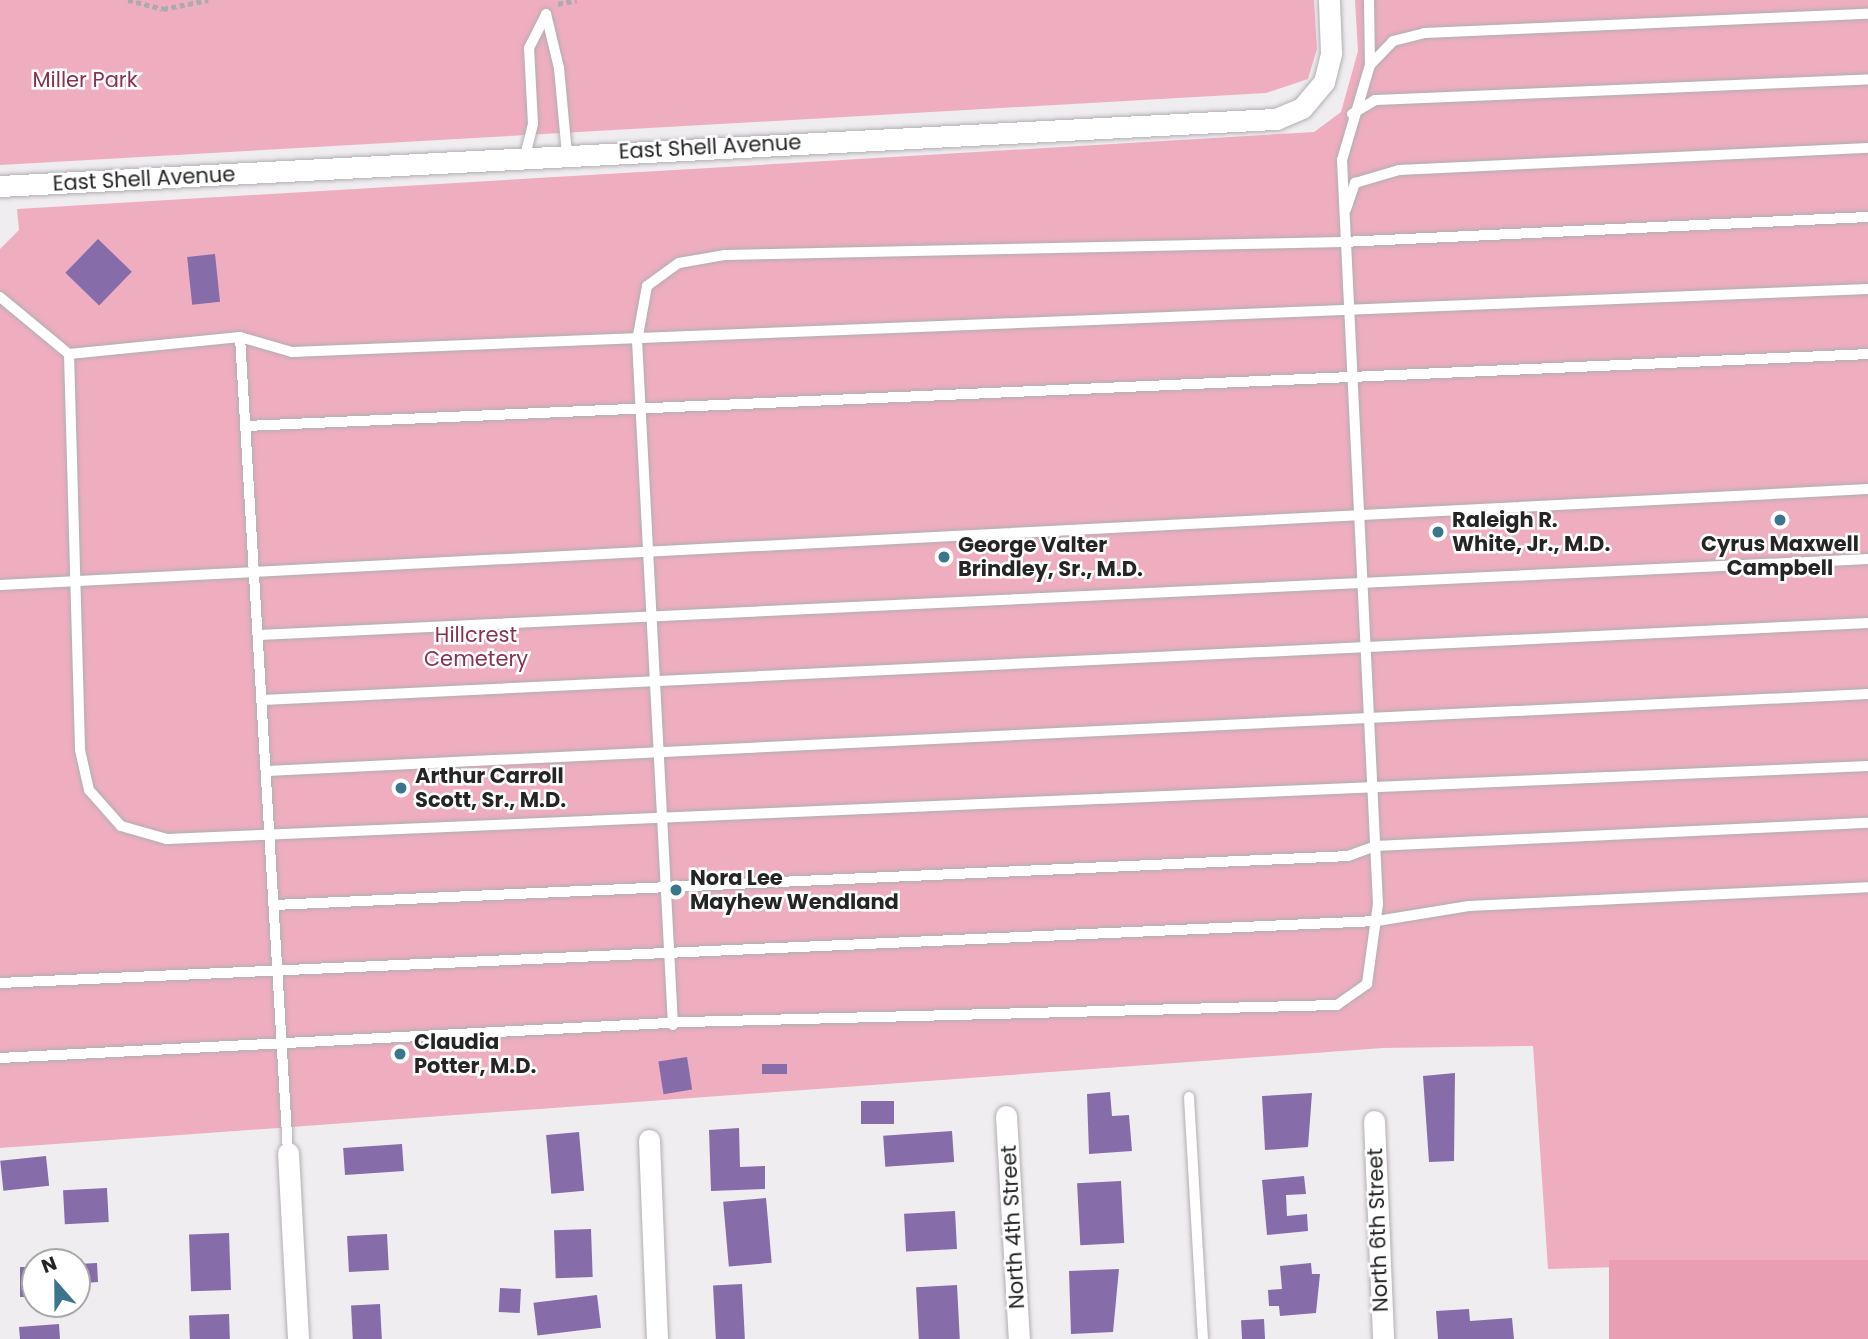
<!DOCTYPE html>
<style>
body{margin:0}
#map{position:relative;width:1868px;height:1339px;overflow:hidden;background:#f0edf1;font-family:Poppins,sans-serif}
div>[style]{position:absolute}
.green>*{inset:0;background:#efaec0}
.forest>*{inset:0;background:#ea9eb4;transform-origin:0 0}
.building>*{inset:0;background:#866ca9;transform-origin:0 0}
.path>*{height:4.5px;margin-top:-2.25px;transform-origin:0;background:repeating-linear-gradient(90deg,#acaaad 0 5px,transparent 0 8.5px)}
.roads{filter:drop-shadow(0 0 2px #b2aeb2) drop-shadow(0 0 2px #b2aeb2)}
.service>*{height:10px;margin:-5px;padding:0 5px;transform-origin:5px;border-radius:5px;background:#fff}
.minor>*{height:21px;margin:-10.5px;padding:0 10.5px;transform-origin:10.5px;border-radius:10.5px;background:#fff}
.dots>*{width:19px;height:19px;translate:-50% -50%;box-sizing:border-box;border:4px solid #fff;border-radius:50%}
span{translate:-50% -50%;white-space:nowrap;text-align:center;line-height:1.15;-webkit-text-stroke:5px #fff;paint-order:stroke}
.park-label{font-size:21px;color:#8a3152}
.street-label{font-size:21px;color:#262526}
.poi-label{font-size:21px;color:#262526;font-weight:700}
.left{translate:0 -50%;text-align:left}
.north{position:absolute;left:21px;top:1248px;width:70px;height:70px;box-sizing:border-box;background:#fff;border:2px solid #a8a8a8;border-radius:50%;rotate:339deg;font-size:19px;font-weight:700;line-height:28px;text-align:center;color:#262526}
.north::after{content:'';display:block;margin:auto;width:24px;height:32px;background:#3a758d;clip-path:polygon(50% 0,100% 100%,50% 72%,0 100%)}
</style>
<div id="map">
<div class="green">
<i style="clip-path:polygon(0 0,1314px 0,1317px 49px,1308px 79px,1266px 93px,0 165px)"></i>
<i style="clip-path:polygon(1355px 0,1868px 0,1868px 1260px,1548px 1269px,1533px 1046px,1383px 1048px,0 1148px,0 249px,19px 230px,17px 209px,1314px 132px,1341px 112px,1358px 51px)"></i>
</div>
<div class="forest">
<i style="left:1868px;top:1260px;width:79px;height:259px;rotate:90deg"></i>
</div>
<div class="building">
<i style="left:98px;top:239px;width:47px;height:47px;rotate:44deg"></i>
<i style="left:215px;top:254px;width:48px;height:28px;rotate:84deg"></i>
<i style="left:687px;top:1057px;width:33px;height:29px;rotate:81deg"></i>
<i style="left:787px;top:1064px;width:10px;height:25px;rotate:90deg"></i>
<i style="clip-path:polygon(1455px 1073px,1454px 1161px,1429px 1162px,1423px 1076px)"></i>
<i style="clip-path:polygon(1110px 1092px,1112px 1116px,1129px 1115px,1132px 1151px,1089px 1154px,1087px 1094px)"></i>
<i style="clip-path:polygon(1312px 1093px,1308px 1147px,1265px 1150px,1262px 1096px)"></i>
<i style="left:861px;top:1101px;width:33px;height:23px"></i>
<i style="clip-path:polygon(739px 1128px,740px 1167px,765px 1166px,765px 1189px,711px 1191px,709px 1130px)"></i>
<i style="left:952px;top:1131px;width:31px;height:69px;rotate:86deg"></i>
<i style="left:579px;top:1132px;width:59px;height:33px;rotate:85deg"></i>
<i style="left:402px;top:1144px;width:27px;height:59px;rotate:86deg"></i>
<i style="left:46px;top:1156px;width:30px;height:46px;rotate:84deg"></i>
<i style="clip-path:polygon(1304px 1176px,1306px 1194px,1286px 1195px,1287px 1216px,1307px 1214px,1308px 1231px,1267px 1235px,1262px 1180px)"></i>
<i style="left:1121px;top:1181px;width:62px;height:44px;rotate:87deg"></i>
<i style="left:107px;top:1188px;width:34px;height:44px;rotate:87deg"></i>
<i style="left:766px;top:1198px;width:65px;height:43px;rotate:85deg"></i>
<i style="left:955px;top:1211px;width:38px;height:51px;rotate:87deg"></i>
<i style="left:591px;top:1229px;width:48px;height:37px;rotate:88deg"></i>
<i style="left:229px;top:1233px;width:57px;height:40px;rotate:88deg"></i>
<i style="left:387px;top:1234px;width:36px;height:40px;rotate:87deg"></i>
<i style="clip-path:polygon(97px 1263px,98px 1282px,84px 1283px,84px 1295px,77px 1295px,77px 1264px)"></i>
<i style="clip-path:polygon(1311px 1263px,1312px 1274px,1320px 1274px,1316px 1313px,1280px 1316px,1279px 1306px,1269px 1306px,1268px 1290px,1282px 1289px,1280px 1266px)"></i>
<i style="left:35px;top:1267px;width:30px;height:15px;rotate:90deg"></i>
<i style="clip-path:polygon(1119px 1269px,1113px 1332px,1071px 1334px,1069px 1271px)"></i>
<i style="left:742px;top:1284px;width:55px;height:29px;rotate:87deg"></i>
<i style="left:957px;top:1285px;width:54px;height:41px;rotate:87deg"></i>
<i style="left:500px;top:1288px;width:21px;height:24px;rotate:3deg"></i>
<i style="left:597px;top:1295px;width:33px;height:64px;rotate:83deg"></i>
<i style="left:380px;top:1304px;width:35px;height:29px;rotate:87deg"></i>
<i style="clip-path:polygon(1469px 1309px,1470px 1321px,1512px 1318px,1514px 1339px,1438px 1339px,1436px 1311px)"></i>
<i style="left:229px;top:1314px;width:25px;height:40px;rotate:88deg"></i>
<i style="left:1264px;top:1319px;width:20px;height:23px;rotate:87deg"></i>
<i style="clip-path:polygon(59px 1324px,60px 1339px,20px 1339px,19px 1327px)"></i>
</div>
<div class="path">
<i style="left:128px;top:0;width:36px;rotate:14deg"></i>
<i style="left:163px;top:9px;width:46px;rotate:-11.3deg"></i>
<i style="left:558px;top:4px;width:19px;rotate:-12deg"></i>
</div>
<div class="roads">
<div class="service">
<i style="left:1370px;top:65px;width:33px;rotate:-46deg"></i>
<i style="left:1393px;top:41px;width:32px;rotate:-14deg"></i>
<i style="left:1424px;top:33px;width:444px;rotate:-2.5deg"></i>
<i style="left:1352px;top:114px;width:27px;rotate:-31deg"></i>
<i style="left:1375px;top:100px;width:493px;rotate:-2.4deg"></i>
<i style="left:525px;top:156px;width:33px;rotate:-76deg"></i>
<i style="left:533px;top:124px;width:76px;rotate:-93deg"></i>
<i style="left:529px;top:48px;width:38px;rotate:-63deg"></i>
<i style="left:546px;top:14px;width:56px;rotate:76.5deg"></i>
<i style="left:559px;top:68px;width:86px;rotate:84.7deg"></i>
<i style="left:1346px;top:209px;width:28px;rotate:-71deg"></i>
<i style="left:1355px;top:183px;width:46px;rotate:-16.5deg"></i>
<i style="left:1399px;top:170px;width:470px;rotate:-2.7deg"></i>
<i style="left:0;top:297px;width:89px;rotate:39.6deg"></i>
<i style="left:69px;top:354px;width:172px;rotate:-5.7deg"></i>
<i style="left:240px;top:337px;width:54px;rotate:16.1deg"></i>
<i style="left:292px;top:352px;width:1577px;rotate:-2.29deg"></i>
<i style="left:240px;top:337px;width:817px;rotate:86.63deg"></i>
<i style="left:69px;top:354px;width:396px;rotate:88.4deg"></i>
<i style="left:80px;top:750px;width:41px;rotate:77.3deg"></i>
<i style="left:89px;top:790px;width:48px;rotate:48.4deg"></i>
<i style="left:121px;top:826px;width:48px;rotate:15.8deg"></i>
<i style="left:167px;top:839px;width:1703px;rotate:-2.46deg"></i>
<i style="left:246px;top:426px;width:1624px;rotate:-2.54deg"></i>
<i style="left:0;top:585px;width:1870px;rotate:-2.94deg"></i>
<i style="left:259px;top:635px;width:1611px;rotate:-2.7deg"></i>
<i style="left:263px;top:700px;width:1607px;rotate:-2.75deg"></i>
<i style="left:267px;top:771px;width:1603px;rotate:-2.75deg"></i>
<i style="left:274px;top:905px;width:1075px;rotate:-2.61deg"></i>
<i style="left:1348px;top:856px;width:29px;rotate:-20deg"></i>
<i style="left:1375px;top:846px;width:494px;rotate:-2.7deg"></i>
<i style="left:0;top:983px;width:1378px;rotate:-2.58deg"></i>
<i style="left:1377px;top:921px;width:93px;rotate:-9.3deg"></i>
<i style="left:1469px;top:906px;width:399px;rotate:-2.7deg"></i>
<i style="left:673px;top:1025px;width:685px;rotate:-93.01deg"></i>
<i style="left:637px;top:341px;width:56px;rotate:-79.7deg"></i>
<i style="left:647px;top:286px;width:39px;rotate:-36deg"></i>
<i style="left:679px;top:263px;width:47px;rotate:-9.9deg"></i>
<i style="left:725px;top:255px;width:618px;rotate:-1.21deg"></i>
<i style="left:1343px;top:242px;width:526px;rotate:-2.73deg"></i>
<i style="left:0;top:1058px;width:687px;rotate:-3deg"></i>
<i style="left:686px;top:1022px;width:651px;rotate:-1.5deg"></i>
<i style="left:1337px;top:1005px;width:37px;rotate:-35deg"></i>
<i style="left:1367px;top:984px;width:81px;rotate:-82.2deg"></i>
<i style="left:1378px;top:904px;width:745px;rotate:-92.77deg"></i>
<i style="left:1342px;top:160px;width:99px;rotate:-73.6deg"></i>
<i style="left:1370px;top:65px;width:65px;rotate:-90.9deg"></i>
<i style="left:1189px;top:1097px;width:242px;rotate:86.7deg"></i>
</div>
<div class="minor">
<i style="left:0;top:186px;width:1278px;rotate:-3.01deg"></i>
<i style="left:1276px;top:119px;width:28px;rotate:-23deg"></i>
<i style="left:1302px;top:108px;width:34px;rotate:-50deg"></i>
<i style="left:1324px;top:82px;width:30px;rotate:-76deg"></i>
<i style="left:1331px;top:53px;width:53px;rotate:-92.2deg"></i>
<i style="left:1006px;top:1116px;width:223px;rotate:86.7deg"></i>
<i style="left:1374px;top:1121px;width:218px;rotate:87.6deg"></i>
<i style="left:649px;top:1140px;width:199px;rotate:87.7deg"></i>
<i style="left:288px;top:1153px;width:186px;rotate:86.9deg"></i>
</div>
</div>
<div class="dots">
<i style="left:1780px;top:520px;background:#3a758d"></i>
<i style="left:1438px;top:532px;background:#3a758d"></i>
<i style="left:944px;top:557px;background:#3a758d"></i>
<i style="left:401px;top:788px;background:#3a758d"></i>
<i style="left:676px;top:890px;background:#3a758d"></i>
<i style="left:400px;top:1054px;background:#3a758d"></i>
</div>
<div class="park-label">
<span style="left:85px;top:80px">Miller Park</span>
<span style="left:476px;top:647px">Hillcrest<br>Cemetery</span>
</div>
<div class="street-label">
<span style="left:710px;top:147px;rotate:-3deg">East Shell Avenue</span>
<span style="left:144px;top:179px;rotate:-3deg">East Shell Avenue</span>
<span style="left:1013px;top:1227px;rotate:-93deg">North 4th Street</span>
<span style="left:1378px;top:1230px;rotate:-92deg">North 6th Street</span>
</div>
<div class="poi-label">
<span class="left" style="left:1452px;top:532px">Raleigh R.<br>White, Jr., M.D.</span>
<span style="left:1780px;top:556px">Cyrus Maxwell<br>Campbell</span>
<span class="left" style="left:958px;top:557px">George Valter<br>Brindley, Sr., M.D.</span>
<span class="left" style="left:415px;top:788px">Arthur Carroll<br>Scott, Sr., M.D.</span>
<span class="left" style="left:690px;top:890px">Nora Lee<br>Mayhew Wendland</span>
<span class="left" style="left:414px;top:1054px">Claudia<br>Potter, M.D.</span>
</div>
<div class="north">N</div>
</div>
